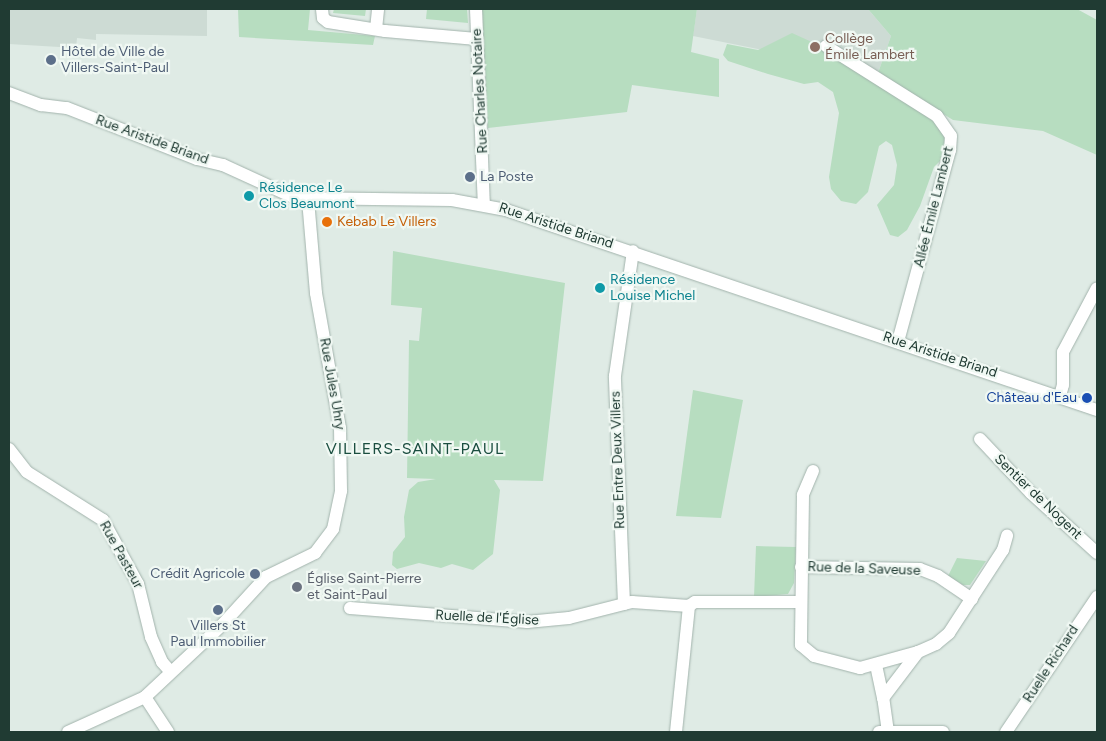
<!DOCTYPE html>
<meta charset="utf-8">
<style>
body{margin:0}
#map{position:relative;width:1106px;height:741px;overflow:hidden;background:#dfebe5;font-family:Figtree,sans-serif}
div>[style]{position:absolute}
.built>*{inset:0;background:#cddbd4}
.green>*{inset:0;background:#b7ddc0}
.roads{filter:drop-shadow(0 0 1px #a2b3ac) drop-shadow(0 0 1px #a2b3ac)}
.minor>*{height:12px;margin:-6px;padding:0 6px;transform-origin:6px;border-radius:6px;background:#fff}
.dots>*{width:14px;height:14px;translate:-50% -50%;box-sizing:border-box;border:2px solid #f0f8f3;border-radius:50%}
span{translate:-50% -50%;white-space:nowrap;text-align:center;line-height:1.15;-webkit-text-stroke:4.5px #f0f8f3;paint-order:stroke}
.education-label{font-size:14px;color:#785e54}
.left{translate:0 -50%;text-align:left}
.service-label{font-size:14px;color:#4e5e75}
.right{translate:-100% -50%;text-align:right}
.street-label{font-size:14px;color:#203b33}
.culture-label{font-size:14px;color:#0d838f}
.food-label{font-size:14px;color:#c56008}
.transit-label{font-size:14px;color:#164399}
.worship-label{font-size:14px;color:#5b616d}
.quarter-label{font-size:16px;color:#1b4e40;letter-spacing:1px}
.frame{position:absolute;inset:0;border:10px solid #203b33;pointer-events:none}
</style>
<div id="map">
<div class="built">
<i style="clip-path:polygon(9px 9px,207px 9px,207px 36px,96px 34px,96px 40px,77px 38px,76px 48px,9px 44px)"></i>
<i style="clip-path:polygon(697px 9px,868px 9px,891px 36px,878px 73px,693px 36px)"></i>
</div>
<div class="green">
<i style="clip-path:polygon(238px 9px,310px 9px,308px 30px,375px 36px,373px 45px,239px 37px)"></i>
<i style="clip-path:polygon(334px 9px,366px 9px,365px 16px,333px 13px)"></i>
<i style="clip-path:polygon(427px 9px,467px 9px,468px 23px,426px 19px)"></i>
<i style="clip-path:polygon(482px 9px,697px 9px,691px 52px,719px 59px,719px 97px,632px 85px,627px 112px,488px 128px)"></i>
<i style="clip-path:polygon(868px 9px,1077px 9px,1097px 20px,1097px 155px,1043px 131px,953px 120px,878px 73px,891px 36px)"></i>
<i style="clip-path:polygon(792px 33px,836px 53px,949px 130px,941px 160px,934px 167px,920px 206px,907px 230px,898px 237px,890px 235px,877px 205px,894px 185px,897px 165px,892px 145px,886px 141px,879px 146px,868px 192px,856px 204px,841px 201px,831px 189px,829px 177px,839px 113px,833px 92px,818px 82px,804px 84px,768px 74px,728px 61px,723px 55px,727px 44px,758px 50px)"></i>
<i style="clip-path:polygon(393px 251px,565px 283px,543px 481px,494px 480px,500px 490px,493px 554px,473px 570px,452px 564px,441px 568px,419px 563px,397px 569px,392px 565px,393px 552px,405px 537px,404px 517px,409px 490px,418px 482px,436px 479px,407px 478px,409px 340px,419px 341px,422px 308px,391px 305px)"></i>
<i style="clip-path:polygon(693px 390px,743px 400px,721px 518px,676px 516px)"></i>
<i style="clip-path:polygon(756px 546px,796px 547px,794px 583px,788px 594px,754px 597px)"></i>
<i style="clip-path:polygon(957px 558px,986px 561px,970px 585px,963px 585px,948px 576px)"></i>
</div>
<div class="roads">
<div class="minor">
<i style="left:322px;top:9px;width:9px;rotate:84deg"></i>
<i style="left:323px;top:18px;width:6px;rotate:39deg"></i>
<i style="left:328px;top:22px;width:58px;rotate:9deg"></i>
<i style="left:385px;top:31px;width:92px;rotate:5deg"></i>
<i style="left:476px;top:9px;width:195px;rotate:87.7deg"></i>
<i style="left:376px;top:29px;width:20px;rotate:-84deg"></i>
<i style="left:826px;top:46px;width:131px;rotate:32.2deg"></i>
<i style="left:937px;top:116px;width:24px;rotate:55deg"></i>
<i style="left:951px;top:136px;width:14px;rotate:94deg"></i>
<i style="left:950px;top:150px;width:199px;rotate:105.2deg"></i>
<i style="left:9px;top:93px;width:34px;rotate:21deg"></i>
<i style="left:41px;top:105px;width:26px;rotate:7deg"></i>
<i style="left:67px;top:108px;width:140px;rotate:21.4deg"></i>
<i style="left:197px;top:159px;width:27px;rotate:13deg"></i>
<i style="left:223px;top:165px;width:79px;rotate:24.6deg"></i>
<i style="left:295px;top:198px;width:157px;rotate:0.7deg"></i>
<i style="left:452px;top:200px;width:55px;rotate:10.5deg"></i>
<i style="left:506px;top:210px;width:624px;rotate:18.7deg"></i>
<i style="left:1060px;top:396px;width:11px;rotate:-75deg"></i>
<i style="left:1063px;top:385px;width:33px;rotate:-90deg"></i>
<i style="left:1063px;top:352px;width:72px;rotate:-62deg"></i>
<i style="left:980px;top:439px;width:74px;rotate:46.6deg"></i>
<i style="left:1031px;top:493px;width:89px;rotate:42.3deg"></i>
<i style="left:9px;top:449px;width:29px;rotate:52deg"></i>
<i style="left:27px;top:472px;width:90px;rotate:32.3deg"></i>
<i style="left:103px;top:520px;width:73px;rotate:61.3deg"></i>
<i style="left:138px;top:584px;width:55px;rotate:76.2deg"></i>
<i style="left:151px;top:637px;width:27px;rotate:66deg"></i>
<i style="left:162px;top:662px;width:13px;rotate:48deg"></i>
<i style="left:813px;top:471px;width:26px;rotate:113deg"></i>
<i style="left:803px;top:495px;width:150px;rotate:90.8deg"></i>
<i style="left:801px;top:645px;width:17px;rotate:40deg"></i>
<i style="left:814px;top:656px;width:48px;rotate:14.6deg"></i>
<i style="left:860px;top:668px;width:60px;rotate:-15.4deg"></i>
<i style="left:801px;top:567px;width:119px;rotate:1deg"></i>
<i style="left:920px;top:569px;width:19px;rotate:21deg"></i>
<i style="left:938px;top:576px;width:41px;rotate:34.1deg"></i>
<i style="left:624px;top:604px;width:228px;rotate:-92.3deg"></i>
<i style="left:615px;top:376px;width:126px;rotate:-81.8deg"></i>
<i style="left:350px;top:608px;width:178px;rotate:4.5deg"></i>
<i style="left:527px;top:622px;width:42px;rotate:-5.4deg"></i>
<i style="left:569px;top:618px;width:65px;rotate:-14.3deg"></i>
<i style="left:632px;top:602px;width:57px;rotate:4deg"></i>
<i style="left:689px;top:606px;width:7px;rotate:-34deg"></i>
<i style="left:695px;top:602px;width:104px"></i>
<i style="left:876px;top:665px;width:34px;rotate:78deg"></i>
<i style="left:145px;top:697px;width:42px;rotate:56.7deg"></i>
<i style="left:68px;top:732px;width:85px;rotate:-24.4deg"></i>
<i style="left:145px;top:697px;width:104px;rotate:-43.1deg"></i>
<i style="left:221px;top:626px;width:67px;rotate:-47.4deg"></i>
<i style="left:266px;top:577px;width:55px;rotate:-26.1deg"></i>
<i style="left:315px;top:553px;width:30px;rotate:-53deg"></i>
<i style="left:333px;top:529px;width:39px;rotate:-78deg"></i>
<i style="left:341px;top:491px;width:63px;rotate:-90.9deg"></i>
<i style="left:340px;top:428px;width:137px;rotate:-100.1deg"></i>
<i style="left:316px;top:293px;width:94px;rotate:-94.9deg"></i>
<i style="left:676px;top:732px;width:127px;rotate:-84.1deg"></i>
<i style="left:879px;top:732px;width:64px"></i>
<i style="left:888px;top:732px;width:34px;rotate:-98deg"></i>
<i style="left:883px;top:698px;width:58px;rotate:-52.7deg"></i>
<i style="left:918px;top:652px;width:20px;rotate:-24deg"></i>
<i style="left:936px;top:644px;width:17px;rotate:-40deg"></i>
<i style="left:949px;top:633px;width:99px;rotate:-57deg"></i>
<i style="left:1003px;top:550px;width:15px;rotate:-74deg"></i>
<i style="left:1006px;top:732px;width:163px;rotate:-56deg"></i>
</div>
</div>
<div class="dots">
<i style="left:815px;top:47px;background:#8d6e63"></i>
<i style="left:51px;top:60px;background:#5c6f8a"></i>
<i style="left:470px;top:177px;background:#5c6f8a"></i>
<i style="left:249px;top:196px;background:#0f9aa8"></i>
<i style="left:327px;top:222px;background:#e8710a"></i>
<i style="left:600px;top:288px;background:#0f9aa8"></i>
<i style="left:1087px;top:398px;background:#1a4fb4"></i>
<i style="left:255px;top:574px;background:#5c6f8a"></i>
<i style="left:297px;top:587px;background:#6b7280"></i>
<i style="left:218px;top:610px;background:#5c6f8a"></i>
</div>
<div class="education-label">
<span class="left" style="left:825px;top:47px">Collège<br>Émile Lambert</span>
</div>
<div class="service-label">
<span class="left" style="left:61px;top:60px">Hôtel de Ville de<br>Villers-Saint-Paul</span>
<span class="left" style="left:480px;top:177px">La Poste</span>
<span class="right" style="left:245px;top:574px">Crédit Agricole</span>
<span style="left:218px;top:634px">Villers St<br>Paul Immobilier</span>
</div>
<div class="street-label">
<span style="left:480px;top:91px;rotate:-93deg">Rue Charles Notaire</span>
<span style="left:152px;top:140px;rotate:20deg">Rue Aristide Briand</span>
<span style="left:934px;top:207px;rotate:-76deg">Allée Émile Lambert</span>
<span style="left:556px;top:226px;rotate:18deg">Rue Aristide Briand</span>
<span style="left:940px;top:355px;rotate:18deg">Rue Aristide Briand</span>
<span style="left:332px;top:384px;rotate:80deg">Rue Jules Uhry</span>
<span style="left:618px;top:460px;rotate:-92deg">Rue Entre Deux Villers</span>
<span style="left:1038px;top:497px;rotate:44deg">Sentier de Nogent</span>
<span style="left:121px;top:555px;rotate:61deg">Rue Pasteur</span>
<span style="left:864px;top:569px;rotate:2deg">Rue de la Saveuse</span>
<span style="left:487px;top:618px;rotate:3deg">Ruelle de l'Église</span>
<span style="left:1051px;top:664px;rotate:-57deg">Ruelle Richard</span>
</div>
<div class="culture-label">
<span class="left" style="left:259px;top:196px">Résidence Le<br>Clos Beaumont</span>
<span class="left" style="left:610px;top:288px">Résidence<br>Louise Michel</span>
</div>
<div class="food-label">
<span class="left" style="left:337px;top:222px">Kebab Le Villers</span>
</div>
<div class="transit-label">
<span class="right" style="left:1077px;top:398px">Château d'Eau</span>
</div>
<div class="worship-label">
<span class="left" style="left:307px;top:587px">Église Saint-Pierre<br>et Saint-Paul</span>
</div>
<div class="quarter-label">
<span style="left:415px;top:449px">VILLERS-SAINT-PAUL</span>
</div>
<div class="frame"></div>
</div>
